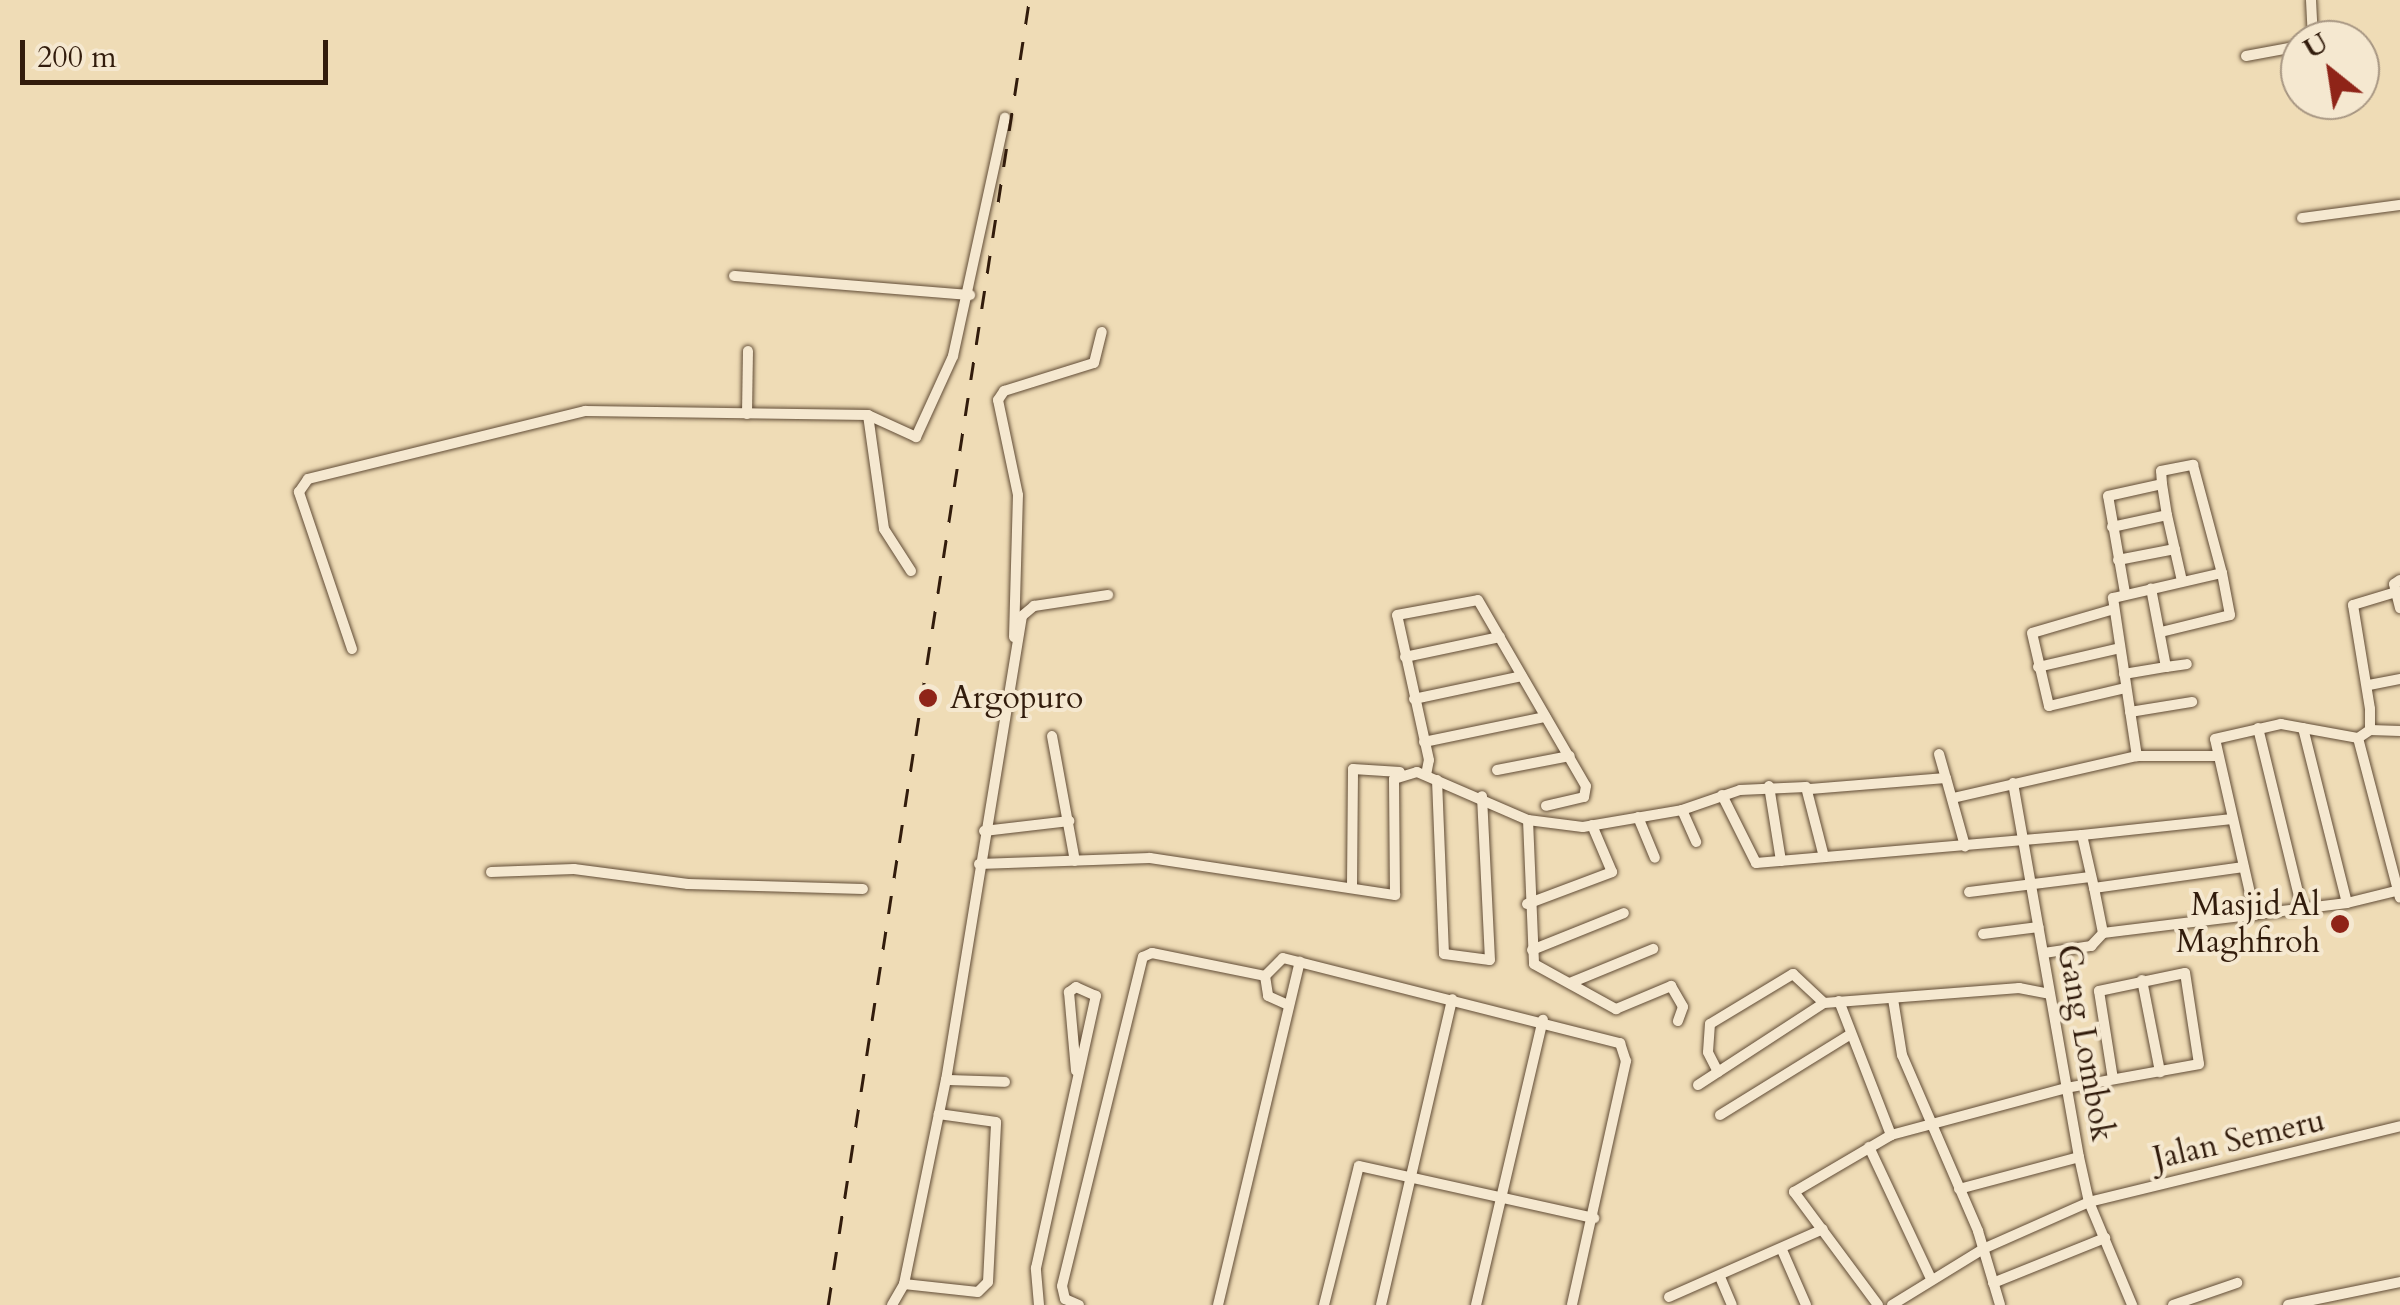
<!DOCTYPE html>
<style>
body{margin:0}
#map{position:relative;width:2400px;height:1305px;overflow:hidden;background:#efdcb6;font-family:Cardo,serif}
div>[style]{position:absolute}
.roads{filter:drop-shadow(0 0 2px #614c36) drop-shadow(0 0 2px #614c36)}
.minor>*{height:10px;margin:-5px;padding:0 5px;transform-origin:5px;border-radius:5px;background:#f5e8d0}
.rail>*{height:2.5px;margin-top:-1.25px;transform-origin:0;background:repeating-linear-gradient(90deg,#321c0c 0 18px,transparent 0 36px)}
.dots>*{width:28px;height:28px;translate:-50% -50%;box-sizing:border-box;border:5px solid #f5e8d0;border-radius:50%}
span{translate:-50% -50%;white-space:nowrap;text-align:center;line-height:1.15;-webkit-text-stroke:8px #f5e8d0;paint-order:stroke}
.poi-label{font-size:32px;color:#321c0c}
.left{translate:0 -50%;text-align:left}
.right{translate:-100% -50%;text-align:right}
.street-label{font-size:32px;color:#321c0c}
.north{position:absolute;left:2280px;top:20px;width:100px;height:100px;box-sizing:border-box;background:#f5e8d0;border:2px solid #a79682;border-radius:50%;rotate:330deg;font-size:28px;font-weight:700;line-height:40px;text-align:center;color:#321c0c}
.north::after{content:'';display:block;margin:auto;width:35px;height:45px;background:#8f2418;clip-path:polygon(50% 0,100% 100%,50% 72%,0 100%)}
.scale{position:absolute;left:20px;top:40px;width:308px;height:45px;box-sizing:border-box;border:5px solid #321c0c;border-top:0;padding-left:12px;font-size:30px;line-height:35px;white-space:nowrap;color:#321c0c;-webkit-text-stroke:8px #f5e8d0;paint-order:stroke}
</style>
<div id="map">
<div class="roads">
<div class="minor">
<i style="left:2311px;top:0;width:40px;rotate:87.1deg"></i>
<i style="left:2246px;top:56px;width:55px;rotate:-10.5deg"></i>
<i style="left:2302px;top:218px;width:99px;rotate:-7.6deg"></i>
<i style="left:734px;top:276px;width:237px;rotate:4.6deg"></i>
<i style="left:747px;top:414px;width:63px;rotate:-89.1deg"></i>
<i style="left:868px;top:415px;width:115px;rotate:82deg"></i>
<i style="left:884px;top:529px;width:50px;rotate:57.3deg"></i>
<i style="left:2162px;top:484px;width:31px;rotate:81deg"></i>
<i style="left:2112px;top:527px;width:56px;rotate:-12.3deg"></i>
<i style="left:2167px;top:515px;width:68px;rotate:77.2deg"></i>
<i style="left:2118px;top:560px;width:58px;rotate:-10.9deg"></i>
<i style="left:2400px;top:580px;width:7px;rotate:146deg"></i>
<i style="left:2394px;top:584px;width:25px;rotate:76deg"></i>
<i style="left:2396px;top:592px;width:45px;rotate:163.2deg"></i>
<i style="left:2353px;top:605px;width:105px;rotate:80.7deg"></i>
<i style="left:2370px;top:709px;width:21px;rotate:90deg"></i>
<i style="left:2370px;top:730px;width:14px;rotate:146deg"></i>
<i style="left:2358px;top:738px;width:165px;rotate:75.3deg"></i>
<i style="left:2125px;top:593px;width:98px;rotate:-99.9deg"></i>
<i style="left:2108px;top:496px;width:55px;rotate:-12.5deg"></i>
<i style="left:2162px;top:484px;width:13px;rotate:-94deg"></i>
<i style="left:2161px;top:471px;width:33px;rotate:-11deg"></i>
<i style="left:2193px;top:465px;width:112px;rotate:75deg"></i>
<i style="left:2222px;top:573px;width:112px;rotate:167.1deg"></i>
<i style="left:2113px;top:598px;width:160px;rotate:81.4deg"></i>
<i style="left:2114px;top:609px;width:85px;rotate:163.7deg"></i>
<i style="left:2032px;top:633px;width:75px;rotate:76.9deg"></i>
<i style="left:2049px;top:706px;width:79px;rotate:-13.2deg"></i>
<i style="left:2161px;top:632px;width:71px;rotate:-13.8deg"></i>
<i style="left:2230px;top:615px;width:43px;rotate:-100.8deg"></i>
<i style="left:1014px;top:637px;width:142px;rotate:-88.4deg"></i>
<i style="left:1018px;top:495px;width:97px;rotate:-101.9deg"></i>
<i style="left:998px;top:400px;width:11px;rotate:-56deg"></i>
<i style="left:1004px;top:391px;width:94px;rotate:-17.3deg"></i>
<i style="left:1094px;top:363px;width:32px;rotate:-76deg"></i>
<i style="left:352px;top:649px;width:166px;rotate:-108.7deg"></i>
<i style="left:299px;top:492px;width:16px;rotate:-55deg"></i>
<i style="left:308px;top:479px;width:285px;rotate:-13.8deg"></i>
<i style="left:585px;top:411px;width:283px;rotate:0.8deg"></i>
<i style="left:868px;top:415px;width:53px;rotate:24.6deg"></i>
<i style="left:916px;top:437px;width:89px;rotate:-65.4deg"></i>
<i style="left:953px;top:356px;width:244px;rotate:-77.7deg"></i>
<i style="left:1405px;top:657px;width:97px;rotate:-11.9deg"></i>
<i style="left:2038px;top:667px;width:84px;rotate:-13deg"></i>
<i style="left:2166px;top:667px;width:21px;rotate:-8deg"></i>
<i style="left:2124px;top:674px;width:43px;rotate:-9.5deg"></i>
<i style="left:2166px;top:667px;width:80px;rotate:-100.8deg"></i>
<i style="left:2369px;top:685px;width:32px;rotate:-11deg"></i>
<i style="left:1414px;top:699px;width:110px;rotate:-12deg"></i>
<i style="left:2130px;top:712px;width:63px;rotate:-9.2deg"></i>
<i style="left:2258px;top:728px;width:185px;rotate:76.3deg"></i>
<i style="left:2303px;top:728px;width:180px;rotate:75.9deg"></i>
<i style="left:2370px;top:730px;width:30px;rotate:2deg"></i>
<i style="left:1052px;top:736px;width:127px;rotate:79.6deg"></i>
<i style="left:1424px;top:742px;width:124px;rotate:-11.7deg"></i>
<i style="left:1939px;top:754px;width:25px;rotate:74deg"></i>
<i style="left:1497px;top:770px;width:74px;rotate:-10.9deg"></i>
<i style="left:1426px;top:775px;width:15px;rotate:-79deg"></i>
<i style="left:1429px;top:760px;width:148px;rotate:-102.4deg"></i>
<i style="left:1397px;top:615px;width:82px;rotate:-10.5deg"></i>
<i style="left:1478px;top:600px;width:215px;rotate:59.9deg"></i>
<i style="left:1586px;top:786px;width:11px;rotate:100deg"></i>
<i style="left:1584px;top:797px;width:39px;rotate:167deg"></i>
<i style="left:1437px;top:780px;width:174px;rotate:87.7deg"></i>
<i style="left:1444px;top:954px;width:46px;rotate:7.4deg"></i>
<i style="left:1490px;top:960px;width:164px;rotate:-92.8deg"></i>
<i style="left:2013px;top:783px;width:380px;rotate:80deg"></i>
<i style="left:2079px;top:1157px;width:46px;rotate:77.5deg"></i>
<i style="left:2089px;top:1202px;width:112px;rotate:67.3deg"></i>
<i style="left:1769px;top:786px;width:76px;rotate:80.9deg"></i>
<i style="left:1810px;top:789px;width:136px;rotate:-4.6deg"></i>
<i style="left:1946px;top:778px;width:71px;rotate:74.4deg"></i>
<i style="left:1722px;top:795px;width:76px;rotate:63.4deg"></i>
<i style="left:1756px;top:863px;width:327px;rotate:-4.9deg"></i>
<i style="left:2082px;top:835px;width:54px;rotate:77.2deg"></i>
<i style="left:1953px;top:798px;width:189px;rotate:-12.9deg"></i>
<i style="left:2137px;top:756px;width:79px"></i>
<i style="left:1682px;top:810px;width:35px;rotate:66deg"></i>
<i style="left:1638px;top:817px;width:44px;rotate:67.5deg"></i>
<i style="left:1528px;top:820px;width:55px;rotate:7.3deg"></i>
<i style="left:1583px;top:827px;width:100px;rotate:-9.7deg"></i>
<i style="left:1682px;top:810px;width:61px;rotate:-19deg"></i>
<i style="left:1740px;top:790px;width:66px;rotate:-2.6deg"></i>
<i style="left:1806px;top:787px;width:72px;rotate:75.6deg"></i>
<i style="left:984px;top:831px;width:86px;rotate:-6.7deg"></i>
<i style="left:2082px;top:835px;width:151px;rotate:-6.1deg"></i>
<i style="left:979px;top:864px;width:171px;rotate:-2deg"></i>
<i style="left:1150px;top:858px;width:248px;rotate:8.6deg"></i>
<i style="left:1395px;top:895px;width:116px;rotate:-90.5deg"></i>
<i style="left:1394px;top:779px;width:24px;rotate:-17deg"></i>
<i style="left:1417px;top:772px;width:121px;rotate:23.4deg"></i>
<i style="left:1528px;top:820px;width:144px;rotate:87.6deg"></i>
<i style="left:1534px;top:964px;width:94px;rotate:28.8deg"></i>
<i style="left:1616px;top:1009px;width:60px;rotate:-22.7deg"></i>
<i style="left:1671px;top:986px;width:24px;rotate:60deg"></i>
<i style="left:1683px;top:1007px;width:15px;rotate:110deg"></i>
<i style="left:491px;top:872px;width:83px;rotate:-2.1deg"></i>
<i style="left:574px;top:869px;width:115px;rotate:7.5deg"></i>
<i style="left:688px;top:884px;width:175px;rotate:1.6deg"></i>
<i style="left:1352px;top:886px;width:117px;rotate:-89.5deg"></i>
<i style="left:1353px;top:769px;width:47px;rotate:3.7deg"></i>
<i style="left:1969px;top:892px;width:122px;rotate:-7.1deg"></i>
<i style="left:1527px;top:904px;width:91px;rotate:-20.6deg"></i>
<i style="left:1612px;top:872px;width:51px;rotate:-113.1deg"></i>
<i style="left:2255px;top:915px;width:180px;rotate:-102.8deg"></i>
<i style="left:2215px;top:739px;width:68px;rotate:-12.8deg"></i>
<i style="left:2281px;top:724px;width:78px;rotate:10.3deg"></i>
<i style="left:2103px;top:933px;width:46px;rotate:-101.3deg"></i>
<i style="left:2094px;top:888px;width:151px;rotate:-8deg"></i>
<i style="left:1983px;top:934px;width:56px;rotate:-7.1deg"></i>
<i style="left:1532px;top:950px;width:99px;rotate:-21.9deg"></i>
<i style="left:2044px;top:953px;width:48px;rotate:-8.5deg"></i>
<i style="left:2091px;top:946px;width:18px;rotate:-47deg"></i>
<i style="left:2103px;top:933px;width:246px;rotate:-7deg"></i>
<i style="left:2347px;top:903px;width:55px;rotate:-13.8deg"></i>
<i style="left:1265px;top:976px;width:25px;rotate:-45deg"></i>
<i style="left:1283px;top:958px;width:348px;rotate:14.2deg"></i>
<i style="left:1620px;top:1043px;width:19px;rotate:72deg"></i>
<i style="left:1626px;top:1061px;width:250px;rotate:102.5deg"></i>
<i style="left:2142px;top:980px;width:94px;rotate:78.9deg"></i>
<i style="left:1570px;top:983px;width:90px;rotate:-22.3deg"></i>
<i style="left:1893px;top:999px;width:57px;rotate:80.9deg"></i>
<i style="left:1902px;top:1055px;width:192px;rotate:66.6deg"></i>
<i style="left:1978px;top:1231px;width:77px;rotate:73.4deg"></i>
<i style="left:1839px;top:1001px;width:144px;rotate:68.8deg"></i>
<i style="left:1891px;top:1135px;width:181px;rotate:-15deg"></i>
<i style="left:2066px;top:1088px;width:135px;rotate:-10.2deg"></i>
<i style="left:2199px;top:1064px;width:92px;rotate:-98.7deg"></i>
<i style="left:2185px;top:973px;width:88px;rotate:168.2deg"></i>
<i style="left:2099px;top:991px;width:89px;rotate:81deg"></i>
<i style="left:1718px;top:1072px;width:22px;rotate:-117deg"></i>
<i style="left:1708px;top:1052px;width:28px;rotate:-86deg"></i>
<i style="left:1710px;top:1024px;width:97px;rotate:-31.1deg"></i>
<i style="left:1793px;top:974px;width:42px;rotate:43.1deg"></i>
<i style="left:946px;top:1080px;width:59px;rotate:1.9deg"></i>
<i style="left:1698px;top:1085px;width:150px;rotate:-33.1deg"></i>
<i style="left:1824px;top:1003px;width:196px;rotate:-4.4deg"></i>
<i style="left:2019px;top:988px;width:31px;rotate:11deg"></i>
<i style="left:1720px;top:1115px;width:154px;rotate:-31.7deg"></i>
<i style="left:1869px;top:1147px;width:146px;rotate:64.8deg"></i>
<i style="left:1959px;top:1189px;width:124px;rotate:-14.9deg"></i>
<i style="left:1782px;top:1250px;width:60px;rotate:66.4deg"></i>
<i style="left:1720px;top:1277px;width:30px;rotate:67deg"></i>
<i style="left:1993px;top:1283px;width:121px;rotate:-21.9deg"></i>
<i style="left:904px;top:1284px;width:74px;rotate:6.2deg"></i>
<i style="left:978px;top:1292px;width:14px;rotate:-45deg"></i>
<i style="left:988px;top:1282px;width:160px;rotate:-87.1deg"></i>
<i style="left:996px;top:1122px;width:58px;rotate:-172deg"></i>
<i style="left:1669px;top:1297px;width:168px;rotate:-23.8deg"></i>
<i style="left:892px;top:1305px;width:24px;rotate:-60deg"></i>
<i style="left:904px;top:1284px;width:208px;rotate:-78.4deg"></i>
<i style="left:946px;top:1080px;width:470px;rotate:-80.7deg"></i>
<i style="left:1022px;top:616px;width:16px;rotate:-40deg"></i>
<i style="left:1034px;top:606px;width:75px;rotate:-8.5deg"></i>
<i style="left:1039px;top:1305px;width:37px;rotate:-95deg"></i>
<i style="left:1036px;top:1268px;width:279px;rotate:-77.6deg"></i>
<i style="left:1096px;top:996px;width:22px;rotate:-156deg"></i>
<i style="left:1076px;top:987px;width:9px;rotate:144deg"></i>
<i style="left:1069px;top:992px;width:79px;rotate:84.9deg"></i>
<i style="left:1079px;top:1305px;width:15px;rotate:-157deg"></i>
<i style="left:1065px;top:1299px;width:13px;rotate:-103deg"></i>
<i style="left:1062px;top:1286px;width:339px;rotate:-76.2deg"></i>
<i style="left:1143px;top:957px;width:10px;rotate:-24deg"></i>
<i style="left:1152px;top:953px;width:115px;rotate:11.5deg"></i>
<i style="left:1265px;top:976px;width:20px;rotate:81deg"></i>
<i style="left:1268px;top:996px;width:22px;rotate:24deg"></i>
<i style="left:1218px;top:1305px;width:353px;rotate:-76.6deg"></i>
<i style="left:1324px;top:1305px;width:143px;rotate:-75.9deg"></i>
<i style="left:1359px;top:1166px;width:241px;rotate:12.5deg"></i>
<i style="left:1381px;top:1305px;width:314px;rotate:-76.9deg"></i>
<i style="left:1476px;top:1305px;width:293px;rotate:-76.8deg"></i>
<i style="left:1878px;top:1305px;width:141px;rotate:-126.6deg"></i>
<i style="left:1794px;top:1192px;width:113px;rotate:-30.4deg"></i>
<i style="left:1892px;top:1305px;width:107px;rotate:-31.6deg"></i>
<i style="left:1983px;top:1249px;width:116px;rotate:-23.9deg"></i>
<i style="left:2089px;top:1202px;width:320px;rotate:-13.7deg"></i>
<i style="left:2173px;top:1305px;width:68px;rotate:-19deg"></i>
<i style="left:2288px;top:1305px;width:114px;rotate:-11.6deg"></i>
</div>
</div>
<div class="rail">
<i style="left:828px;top:1305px;width:1320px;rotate:-81.24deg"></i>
</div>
<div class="dots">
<i style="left:928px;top:698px;background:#8f2418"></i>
<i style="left:2340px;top:924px;background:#8f2418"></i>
</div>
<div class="poi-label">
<span class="left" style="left:950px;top:698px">Argopuro</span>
<span class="right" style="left:2320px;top:924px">Masjid Al<br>Maghfiroh</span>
</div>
<div class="street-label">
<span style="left:2085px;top:1043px;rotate:80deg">Gang Lombok</span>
<span style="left:2239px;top:1140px;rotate:-13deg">Jalan Semeru</span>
</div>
<div class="north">U</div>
<div class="scale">200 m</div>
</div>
